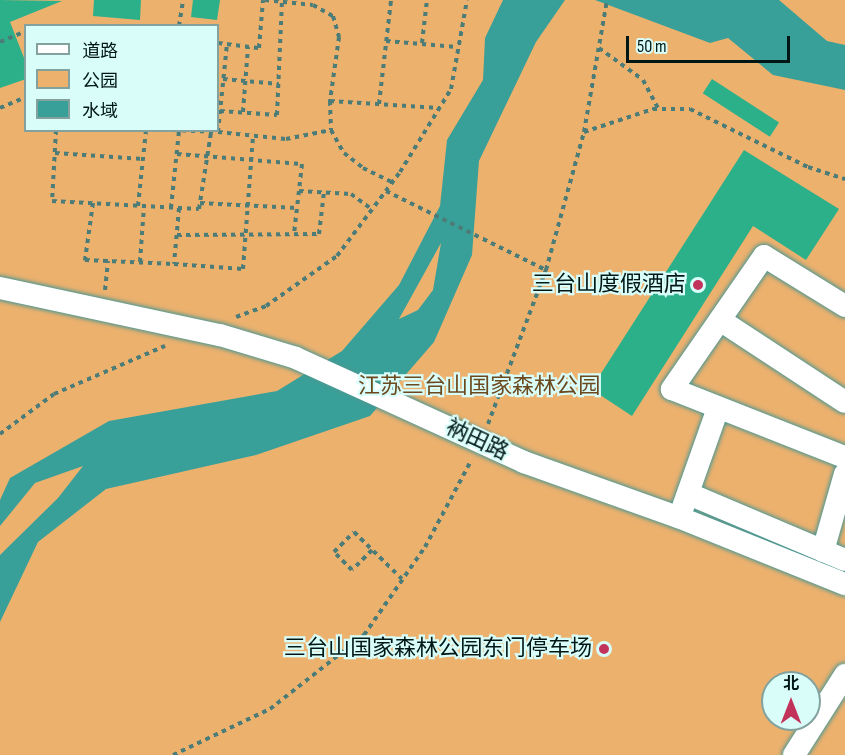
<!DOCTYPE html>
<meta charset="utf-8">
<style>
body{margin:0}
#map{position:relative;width:845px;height:755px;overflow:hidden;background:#99e5de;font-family:"Sofia Sans Condensed","Noto Sans SC",sans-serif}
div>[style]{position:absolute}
.green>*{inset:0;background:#edb16e}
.water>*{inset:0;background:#39a099}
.building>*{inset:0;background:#2cb08a;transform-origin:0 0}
.path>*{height:4px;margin-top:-2px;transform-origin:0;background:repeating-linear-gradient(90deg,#4c7c78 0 4.5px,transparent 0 9px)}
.roads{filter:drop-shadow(0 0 2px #4c9792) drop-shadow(0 0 2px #4c9792)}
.minor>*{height:22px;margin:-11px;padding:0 11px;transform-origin:11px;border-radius:11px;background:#fff}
.dots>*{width:16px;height:16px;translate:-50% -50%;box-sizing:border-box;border:3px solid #d9fefa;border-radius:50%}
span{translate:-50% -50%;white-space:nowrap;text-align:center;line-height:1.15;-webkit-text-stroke:4.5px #d9fefa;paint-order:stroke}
.poi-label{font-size:22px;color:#011715}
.right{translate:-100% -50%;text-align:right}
.park-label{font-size:22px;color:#6b481e}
.street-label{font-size:22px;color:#011715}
.legend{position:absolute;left:24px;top:24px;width:195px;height:108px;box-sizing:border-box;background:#d9fefa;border:2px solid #83a29e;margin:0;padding:8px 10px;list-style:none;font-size:18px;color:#011715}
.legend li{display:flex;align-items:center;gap:12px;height:30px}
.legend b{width:30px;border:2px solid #83a29e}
.north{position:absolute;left:761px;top:671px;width:60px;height:60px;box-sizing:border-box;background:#d9fefa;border:2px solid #83a29e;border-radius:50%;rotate:0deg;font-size:16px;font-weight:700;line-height:24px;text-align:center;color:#011715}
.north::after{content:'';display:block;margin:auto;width:21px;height:27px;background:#c2335c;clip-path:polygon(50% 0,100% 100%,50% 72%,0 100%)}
.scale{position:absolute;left:626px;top:36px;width:164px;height:27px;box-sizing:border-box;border:3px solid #011715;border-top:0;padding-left:8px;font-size:18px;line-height:21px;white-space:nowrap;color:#011715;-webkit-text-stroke:4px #d9fefa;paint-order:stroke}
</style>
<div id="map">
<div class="green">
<i style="clip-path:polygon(evenodd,0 0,845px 0,845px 755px,0 755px,0 0,26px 26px,218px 26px,218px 130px,26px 130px,26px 26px,0 0,773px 683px,809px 683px,809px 719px,773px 719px,773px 683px)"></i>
</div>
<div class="water">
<i style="clip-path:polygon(evenodd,503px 0,565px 0,536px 42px,479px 161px,472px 255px,434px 342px,370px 416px,256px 455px,106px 489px,38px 542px,0 622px,0 555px,58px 498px,83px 466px,35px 483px,0 526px,0 500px,10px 478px,109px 421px,277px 391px,342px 351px,399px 285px,440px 206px,447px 140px,483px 80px,485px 38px,503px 0,441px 243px,433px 290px,418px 310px,399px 319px,441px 243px)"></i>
<i style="clip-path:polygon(595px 0,779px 0,827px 41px,845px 45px,845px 90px,773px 75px,728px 38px,710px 43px)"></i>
</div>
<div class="building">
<i style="clip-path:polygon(0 0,62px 1px,10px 22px,26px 63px,26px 79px,0 88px)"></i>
<i style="clip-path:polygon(94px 0,141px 0,140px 20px,93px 16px)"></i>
<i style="clip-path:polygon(193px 0,220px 0,217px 20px,191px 17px)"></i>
<i style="left:712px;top:79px;width:80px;height:17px;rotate:33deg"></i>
<i style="clip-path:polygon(744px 150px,839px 209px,806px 260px,753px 226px,632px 416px,591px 389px)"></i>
</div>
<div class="path">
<i style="left:265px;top:0;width:48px;rotate:5.9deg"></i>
<i style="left:313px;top:5px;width:23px;rotate:29deg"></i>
<i style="left:333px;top:16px;width:22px;rotate:74deg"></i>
<i style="left:339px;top:37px;width:65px;rotate:98deg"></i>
<i style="left:330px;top:101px;width:29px;rotate:88deg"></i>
<i style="left:331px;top:130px;width:26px;rotate:61deg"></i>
<i style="left:344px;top:153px;width:24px;rotate:38deg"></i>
<i style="left:363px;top:168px;width:32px;rotate:26deg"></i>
<i style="left:42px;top:26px;width:19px"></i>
<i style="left:179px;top:26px;width:26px;rotate:-81deg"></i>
<i style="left:386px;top:41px;width:71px;rotate:4.8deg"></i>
<i style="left:0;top:42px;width:28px;rotate:-23deg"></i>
<i style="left:218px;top:43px;width:41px;rotate:7deg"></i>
<i style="left:259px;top:48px;width:48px;rotate:-85.2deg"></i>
<i style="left:422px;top:43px;width:43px;rotate:-83.4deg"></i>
<i style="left:599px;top:48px;width:54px;rotate:36deg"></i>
<i style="left:643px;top:80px;width:32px;rotate:62deg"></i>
<i style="left:223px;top:79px;width:56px;rotate:5.1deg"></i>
<i style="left:330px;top:101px;width:109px;rotate:3.7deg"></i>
<i style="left:379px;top:104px;width:105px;rotate:-83.4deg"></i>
<i style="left:0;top:108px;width:28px;rotate:-23deg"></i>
<i style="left:220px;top:111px;width:57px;rotate:4deg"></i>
<i style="left:277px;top:115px;width:113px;rotate:-87.5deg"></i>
<i style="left:243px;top:112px;width:65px;rotate:-85.6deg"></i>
<i style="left:56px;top:130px;width:71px;rotate:93.2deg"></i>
<i style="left:52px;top:201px;width:147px;rotate:3.1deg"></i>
<i style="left:199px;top:209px;width:78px;rotate:-81.1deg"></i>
<i style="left:173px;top:130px;width:45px;rotate:2.5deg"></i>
<i style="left:218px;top:132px;width:88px;rotate:-84.2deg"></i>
<i style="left:218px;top:132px;width:68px;rotate:5.9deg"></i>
<i style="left:286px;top:139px;width:46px;rotate:-11.3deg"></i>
<i style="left:584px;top:132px;width:73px;rotate:-18.4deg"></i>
<i style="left:653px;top:109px;width:37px"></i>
<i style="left:690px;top:109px;width:131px;rotate:26.2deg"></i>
<i style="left:808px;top:167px;width:39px;rotate:18deg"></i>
<i style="left:55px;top:153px;width:88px;rotate:3.9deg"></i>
<i style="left:177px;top:154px;width:125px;rotate:4.6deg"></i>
<i style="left:302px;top:164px;width:70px;rotate:96.5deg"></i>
<i style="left:299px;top:191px;width:52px;rotate:3.3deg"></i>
<i style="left:351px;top:194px;width:26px;rotate:36deg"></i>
<i style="left:386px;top:191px;width:178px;rotate:26.3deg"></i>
<i style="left:93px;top:203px;width:58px;rotate:98deg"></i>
<i style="left:85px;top:260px;width:89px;rotate:2.6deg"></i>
<i style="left:200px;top:203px;width:97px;rotate:3deg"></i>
<i style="left:138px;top:206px;width:76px;rotate:-84deg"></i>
<i style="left:171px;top:208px;width:77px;rotate:-84.1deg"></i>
<i style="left:179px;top:208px;width:56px;rotate:95.1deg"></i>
<i style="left:174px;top:264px;width:69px;rotate:4.1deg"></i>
<i style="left:243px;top:269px;width:134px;rotate:-85.7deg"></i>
<i style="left:177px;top:235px;width:142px;rotate:-0.4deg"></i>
<i style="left:319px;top:234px;width:42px;rotate:-83.2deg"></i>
<i style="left:140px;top:262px;width:56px;rotate:-85.9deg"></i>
<i style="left:105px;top:290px;width:29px;rotate:-84deg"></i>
<i style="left:236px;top:317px;width:32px;rotate:-20deg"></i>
<i style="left:266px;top:306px;width:87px;rotate:-35.2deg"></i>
<i style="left:337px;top:256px;width:105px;rotate:-53.1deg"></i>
<i style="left:400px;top:172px;width:97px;rotate:-58.4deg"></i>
<i style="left:451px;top:89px;width:90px;rotate:-79.8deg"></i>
<i style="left:488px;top:424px;width:165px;rotate:-69.4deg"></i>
<i style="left:546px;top:270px;width:143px;rotate:-74.6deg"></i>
<i style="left:584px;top:132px;width:134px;rotate:-80.1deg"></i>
<i style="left:0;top:434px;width:67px;rotate:-36.5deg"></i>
<i style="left:54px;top:394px;width:121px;rotate:-23.4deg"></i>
<i style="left:372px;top:550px;width:28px;rotate:135deg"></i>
<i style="left:352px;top:570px;width:25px;rotate:-135deg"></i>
<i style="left:334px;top:552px;width:28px;rotate:-45deg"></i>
<i style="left:354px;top:532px;width:67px;rotate:44.4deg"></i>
<i style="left:173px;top:755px;width:107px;rotate:-25.4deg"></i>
<i style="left:270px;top:709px;width:120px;rotate:-38.2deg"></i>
<i style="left:364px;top:635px;width:107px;rotate:-55.3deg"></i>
<i style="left:425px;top:547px;width:98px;rotate:-61.9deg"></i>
</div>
<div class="roads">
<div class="minor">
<i style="left:0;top:288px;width:225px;rotate:12.1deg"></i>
<i style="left:220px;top:335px;width:79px;rotate:16.8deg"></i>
<i style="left:296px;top:358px;width:251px;rotate:24.5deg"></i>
<i style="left:524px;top:462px;width:164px;rotate:19.7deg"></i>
<i style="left:678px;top:517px;width:180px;rotate:21.9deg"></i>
<i style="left:845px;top:306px;width:95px;rotate:-148.3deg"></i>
<i style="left:764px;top:256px;width:162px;rotate:124.7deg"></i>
<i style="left:672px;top:389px;width:186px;rotate:21.5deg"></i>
<i style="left:720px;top:320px;width:149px;rotate:33.3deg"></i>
<i style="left:689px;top:494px;width:169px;rotate:22.9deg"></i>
<i style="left:683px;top:507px;width:105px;rotate:-70.5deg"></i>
<i style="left:823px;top:551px;width:80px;rotate:-74.1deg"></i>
<i style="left:794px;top:755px;width:95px;rotate:-57.5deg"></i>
</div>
</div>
<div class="dots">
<i style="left:698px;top:285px;background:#c2335c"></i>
<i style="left:604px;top:649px;background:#c2335c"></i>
</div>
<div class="poi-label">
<span class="right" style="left:686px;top:285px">三台山度假酒店</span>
<span class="right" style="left:592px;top:649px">三台山国家森林公园东门停车场</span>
</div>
<div class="park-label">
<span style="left:479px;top:387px">江苏三台山国家森林公园</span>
</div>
<div class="street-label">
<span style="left:477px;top:440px;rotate:25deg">衲田路</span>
</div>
<ul class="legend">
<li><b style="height:8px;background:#fff"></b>道路</li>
<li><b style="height:16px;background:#edb16e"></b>公园</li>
<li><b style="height:16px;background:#39a099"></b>水域</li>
</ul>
<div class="north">北</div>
<div class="scale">50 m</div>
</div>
